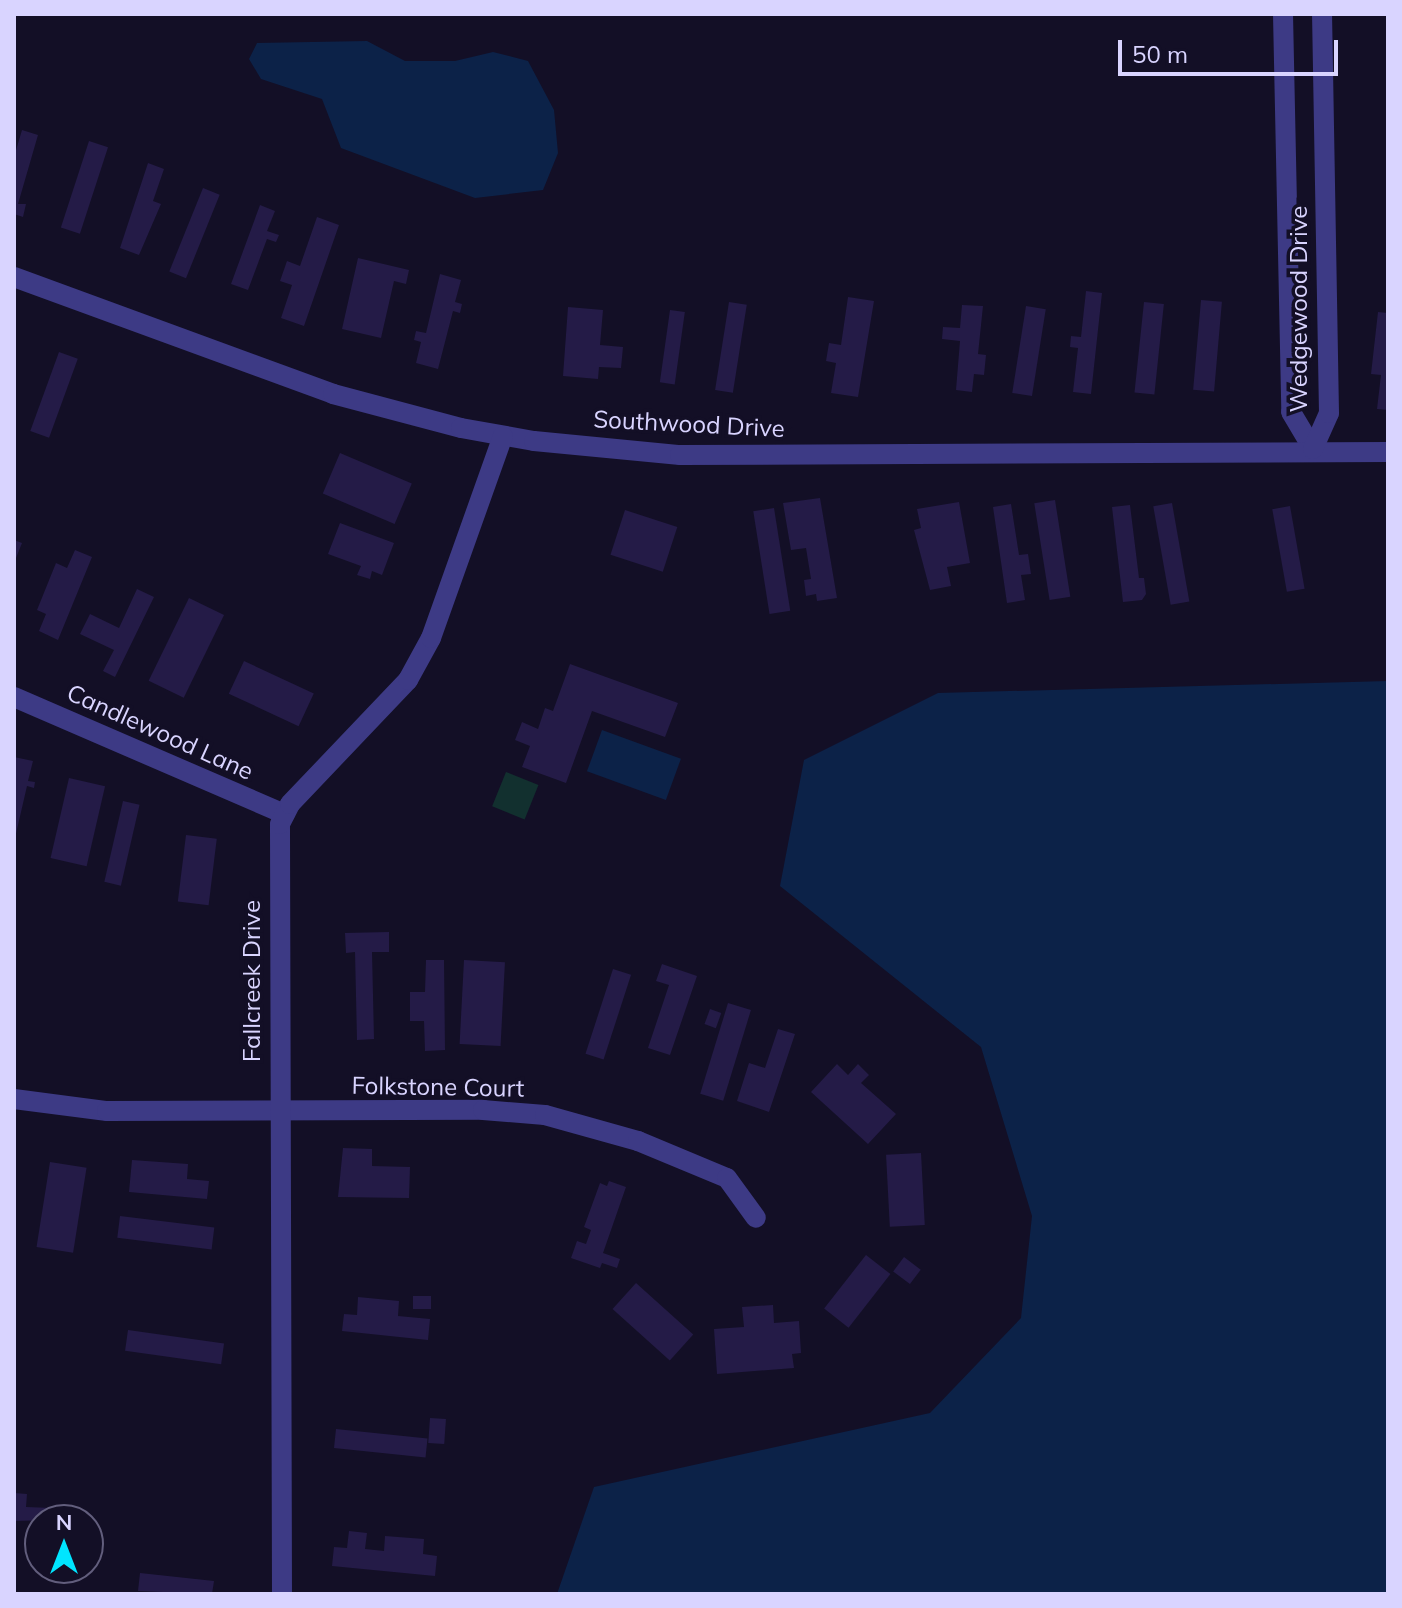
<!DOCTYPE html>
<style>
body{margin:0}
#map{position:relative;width:1402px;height:1608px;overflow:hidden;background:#130f26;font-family:Mulish,sans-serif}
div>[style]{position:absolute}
.green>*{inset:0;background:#12302f;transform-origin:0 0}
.water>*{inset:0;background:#0c2248;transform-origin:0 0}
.building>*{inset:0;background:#241b47;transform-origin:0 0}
.minor>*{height:20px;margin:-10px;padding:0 10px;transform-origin:10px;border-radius:10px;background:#3d3a85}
span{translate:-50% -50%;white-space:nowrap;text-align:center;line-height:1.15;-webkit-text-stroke:7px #130f26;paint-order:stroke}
.street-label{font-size:24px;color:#d9d4ff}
.frame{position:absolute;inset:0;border:16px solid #d9d4ff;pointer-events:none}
.north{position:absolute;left:24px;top:1504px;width:80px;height:80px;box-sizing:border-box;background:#130f26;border:2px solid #625e7d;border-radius:50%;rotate:0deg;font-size:22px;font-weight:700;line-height:32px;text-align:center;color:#d9d4ff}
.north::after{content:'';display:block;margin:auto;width:28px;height:36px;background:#00e5ff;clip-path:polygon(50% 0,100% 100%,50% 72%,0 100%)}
.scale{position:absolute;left:1118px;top:40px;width:220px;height:36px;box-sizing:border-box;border:4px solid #d9d4ff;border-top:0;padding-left:10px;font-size:24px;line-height:28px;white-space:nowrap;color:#d9d4ff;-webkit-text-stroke:6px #130f26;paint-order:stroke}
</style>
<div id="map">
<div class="green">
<i style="left:506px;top:772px;width:35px;height:37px;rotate:22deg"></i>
</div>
<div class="water">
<i style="clip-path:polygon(367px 41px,405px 61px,455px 61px,493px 52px,528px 61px,554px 110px,558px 153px,543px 190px,475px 198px,341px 148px,322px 99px,261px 79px,249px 59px,257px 43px)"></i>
<i style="clip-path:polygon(1388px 681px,1388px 1594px,557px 1594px,594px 1487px,930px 1413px,1021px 1318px,1032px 1216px,981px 1047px,780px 886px,804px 760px,938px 693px)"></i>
<i style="left:602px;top:730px;width:84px;height:44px;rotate:20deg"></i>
</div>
<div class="building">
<i style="clip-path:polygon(22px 130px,38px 135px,18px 204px,26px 204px,23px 217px,14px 214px,14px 157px)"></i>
<i style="left:89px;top:141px;width:20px;height:91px;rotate:18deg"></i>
<i style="clip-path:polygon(148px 163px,164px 169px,153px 201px,161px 204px,139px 255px,120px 248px)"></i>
<i style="left:203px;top:188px;width:18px;height:90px;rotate:22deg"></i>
<i style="clip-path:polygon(260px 205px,275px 211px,267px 231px,279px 235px,276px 242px,267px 239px,248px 290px,231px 284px)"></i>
<i style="clip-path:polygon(317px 217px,339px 225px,304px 326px,281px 318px,292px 285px,280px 281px,287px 261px,300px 266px)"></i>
<i style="clip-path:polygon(358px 258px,409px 270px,406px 284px,394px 281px,381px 338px,342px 329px)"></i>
<i style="clip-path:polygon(440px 274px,461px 280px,455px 302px,462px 304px,460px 313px,453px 311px,438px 369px,416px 363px,421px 342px,414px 340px,416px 331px,426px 333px)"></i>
<i style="clip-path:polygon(1086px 291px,1102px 293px,1091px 394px,1073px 392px,1078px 348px,1070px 347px,1071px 336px,1081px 337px)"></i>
<i style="clip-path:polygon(848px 297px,874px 301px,858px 397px,831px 393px,836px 363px,826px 361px,829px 343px,841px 345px)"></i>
<i style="left:1201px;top:300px;width:21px;height:90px;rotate:5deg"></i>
<i style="left:729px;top:302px;width:18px;height:89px;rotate:9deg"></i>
<i style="left:1144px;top:302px;width:20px;height:91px;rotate:6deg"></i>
<i style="clip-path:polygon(962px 305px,983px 306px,978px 354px,986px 355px,984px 375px,974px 374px,972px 392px,956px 390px,960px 341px,942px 339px,943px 327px,960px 328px)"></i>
<i style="left:1026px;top:306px;width:20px;height:88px;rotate:9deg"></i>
<i style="clip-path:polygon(568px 307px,603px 310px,600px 345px,623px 347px,621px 368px,599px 367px,598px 379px,563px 376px)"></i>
<i style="left:670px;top:310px;width:15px;height:73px;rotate:8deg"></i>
<i style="clip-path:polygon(1378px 312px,1388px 313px,1388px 410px,1377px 409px,1381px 375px,1371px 374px)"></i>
<i style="left:59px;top:352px;width:20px;height:84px;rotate:20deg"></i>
<i style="left:340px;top:453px;width:78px;height:44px;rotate:23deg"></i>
<i style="clip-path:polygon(820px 498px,837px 598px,817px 601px,816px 594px,806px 596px,804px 580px,811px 579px,806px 548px,791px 550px,783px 503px)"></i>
<i style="left:1055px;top:500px;width:98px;height:21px;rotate:81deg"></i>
<i style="clip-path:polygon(959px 502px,970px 563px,947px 567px,951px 586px,930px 590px,914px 530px,921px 528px,917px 509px)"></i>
<i style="left:1172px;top:503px;width:100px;height:19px;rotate:80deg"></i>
<i style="clip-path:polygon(1011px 504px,1019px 555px,1028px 554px,1031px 574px,1021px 575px,1025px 600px,1007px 603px,993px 507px)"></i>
<i style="clip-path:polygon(1130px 505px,1139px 578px,1144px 578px,1146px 594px,1142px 600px,1123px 602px,1112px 507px)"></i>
<i style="left:1290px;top:506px;width:84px;height:18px;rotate:80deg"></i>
<i style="left:774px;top:508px;width:104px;height:21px;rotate:81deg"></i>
<i style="left:625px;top:510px;width:55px;height:47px;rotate:18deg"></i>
<i style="clip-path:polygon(340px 523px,394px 543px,382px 575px,372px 571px,370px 579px,357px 575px,361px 566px,328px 554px)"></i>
<i style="clip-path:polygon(14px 540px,22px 543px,14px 563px)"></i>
<i style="clip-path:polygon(75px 550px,92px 557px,58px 640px,39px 631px,46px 614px,37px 610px,56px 563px,67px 568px)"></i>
<i style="clip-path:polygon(137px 589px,154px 597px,115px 677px,103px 671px,114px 650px,80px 634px,90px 614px,119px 628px)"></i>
<i style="left:189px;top:598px;width:39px;height:92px;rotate:26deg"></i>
<i style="left:244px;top:661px;width:77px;height:36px;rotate:25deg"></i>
<i style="clip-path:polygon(570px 664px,678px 703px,665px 737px,592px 711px,566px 783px,522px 767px,530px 746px,515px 740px,522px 722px,538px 729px,545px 708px,553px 711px)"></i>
<i style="clip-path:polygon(14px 757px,33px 761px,28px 781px,35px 782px,34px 788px,27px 786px,15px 838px)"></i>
<i style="left:69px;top:778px;width:37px;height:82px;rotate:13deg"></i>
<i style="left:123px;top:801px;width:17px;height:83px;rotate:13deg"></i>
<i style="left:186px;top:835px;width:31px;height:67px;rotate:7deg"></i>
<i style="clip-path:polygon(389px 932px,389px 952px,372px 952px,374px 1039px,357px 1040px,355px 952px,346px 953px,345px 933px)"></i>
<i style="clip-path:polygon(426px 960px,444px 960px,445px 1050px,425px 1051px,424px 1021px,410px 1021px,410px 992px,425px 992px)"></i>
<i style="left:464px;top:960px;width:41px;height:84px;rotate:3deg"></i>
<i style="clip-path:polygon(662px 964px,697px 976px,670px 1055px,648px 1048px,669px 985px,656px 981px)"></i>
<i style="left:613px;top:969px;width:19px;height:89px;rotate:18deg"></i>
<i style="left:728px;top:1003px;width:24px;height:95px;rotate:17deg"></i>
<i style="left:710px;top:1009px;width:12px;height:16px;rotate:20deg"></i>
<i style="clip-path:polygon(778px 1029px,795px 1034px,769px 1112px,737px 1101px,749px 1063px,765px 1068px)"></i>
<i style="clip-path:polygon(837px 1064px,848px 1075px,858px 1064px,869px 1075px,861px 1083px,896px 1114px,868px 1144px,811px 1092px)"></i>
<i style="clip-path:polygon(343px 1148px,372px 1149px,372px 1166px,410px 1167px,409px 1198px,338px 1197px)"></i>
<i style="left:921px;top:1153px;width:72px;height:35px;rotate:87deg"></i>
<i style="clip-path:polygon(132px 1160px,188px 1164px,187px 1179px,209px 1181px,207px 1199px,129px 1192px)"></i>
<i style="left:50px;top:1162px;width:37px;height:86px;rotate:9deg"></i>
<i style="clip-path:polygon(609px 1181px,626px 1187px,603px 1253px,620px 1259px,617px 1268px,602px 1263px,600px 1268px,571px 1258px,577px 1241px,586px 1244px,591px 1230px,584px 1227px,600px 1183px,607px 1186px)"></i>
<i style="left:120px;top:1216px;width:95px;height:22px;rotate:7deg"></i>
<i style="left:866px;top:1255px;width:31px;height:68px;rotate:38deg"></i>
<i style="left:904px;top:1257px;width:21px;height:18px;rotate:37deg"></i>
<i style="left:636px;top:1283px;width:77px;height:35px;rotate:42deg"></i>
<i style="left:413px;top:1296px;width:18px;height:13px"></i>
<i style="clip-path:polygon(358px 1297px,399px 1301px,398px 1316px,430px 1319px,428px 1340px,342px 1331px,344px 1314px,357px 1315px)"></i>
<i style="clip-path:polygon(773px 1305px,774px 1323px,799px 1321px,801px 1353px,792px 1354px,794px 1368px,717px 1374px,714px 1329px,744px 1327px,742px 1307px)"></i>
<i style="left:128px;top:1330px;width:97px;height:21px;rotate:8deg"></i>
<i style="left:430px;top:1418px;width:16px;height:25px;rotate:4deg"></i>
<i style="left:336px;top:1429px;width:92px;height:19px;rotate:6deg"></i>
<i style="clip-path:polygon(14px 1493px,27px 1494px,26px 1507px,52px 1508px,52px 1520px,14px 1521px)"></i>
<i style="clip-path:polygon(349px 1531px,367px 1533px,365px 1549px,384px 1551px,385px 1536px,424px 1539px,423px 1554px,437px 1556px,435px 1576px,332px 1566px,334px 1547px,347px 1548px)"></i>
<i style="clip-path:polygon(140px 1573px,214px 1581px,212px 1594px,138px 1591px)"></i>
</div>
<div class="minor">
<i style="left:1283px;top:14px;width:398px;rotate:88.8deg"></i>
<i style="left:1291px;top:412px;width:43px;rotate:59.3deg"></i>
<i style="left:14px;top:277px;width:340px;rotate:20.1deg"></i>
<i style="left:333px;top:394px;width:132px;rotate:14.9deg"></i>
<i style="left:461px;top:428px;width:74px;rotate:10.1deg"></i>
<i style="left:534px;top:441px;width:147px;rotate:5.5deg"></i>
<i style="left:680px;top:455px;width:708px;rotate:-0.24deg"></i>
<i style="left:1313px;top:449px;width:39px;rotate:-66deg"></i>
<i style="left:1329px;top:413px;width:399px;rotate:-91deg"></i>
<i style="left:14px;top:697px;width:295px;rotate:23.4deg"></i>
<i style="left:14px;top:1099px;width:94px;rotate:7.4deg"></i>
<i style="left:107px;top:1111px;width:376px;rotate:-0.2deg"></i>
<i style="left:483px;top:1110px;width:62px;rotate:4.6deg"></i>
<i style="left:545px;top:1115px;width:97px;rotate:15.6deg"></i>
<i style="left:638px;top:1141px;width:96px;rotate:22.6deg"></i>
<i style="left:727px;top:1178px;width:49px;rotate:54.1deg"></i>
<i style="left:282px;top:1594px;width:770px;rotate:-90.15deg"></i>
<i style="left:280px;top:824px;width:22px;rotate:-63deg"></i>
<i style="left:290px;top:804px;width:171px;rotate:-46.4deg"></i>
<i style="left:408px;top:680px;width:48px;rotate:-61.3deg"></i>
<i style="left:431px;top:638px;width:214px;rotate:-70.4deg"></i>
</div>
<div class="street-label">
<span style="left:1299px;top:309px;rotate:-90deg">Wedgewood Drive</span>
<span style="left:689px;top:424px;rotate:3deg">Southwood Drive</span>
<span style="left:160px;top:732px;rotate:24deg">Candlewood Lane</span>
<span style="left:252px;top:981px;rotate:-90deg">Fallcreek Drive</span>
<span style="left:438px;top:1087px;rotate:1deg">Folkstone Court</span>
</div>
<div class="frame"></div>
<div class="north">N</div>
<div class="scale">50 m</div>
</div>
